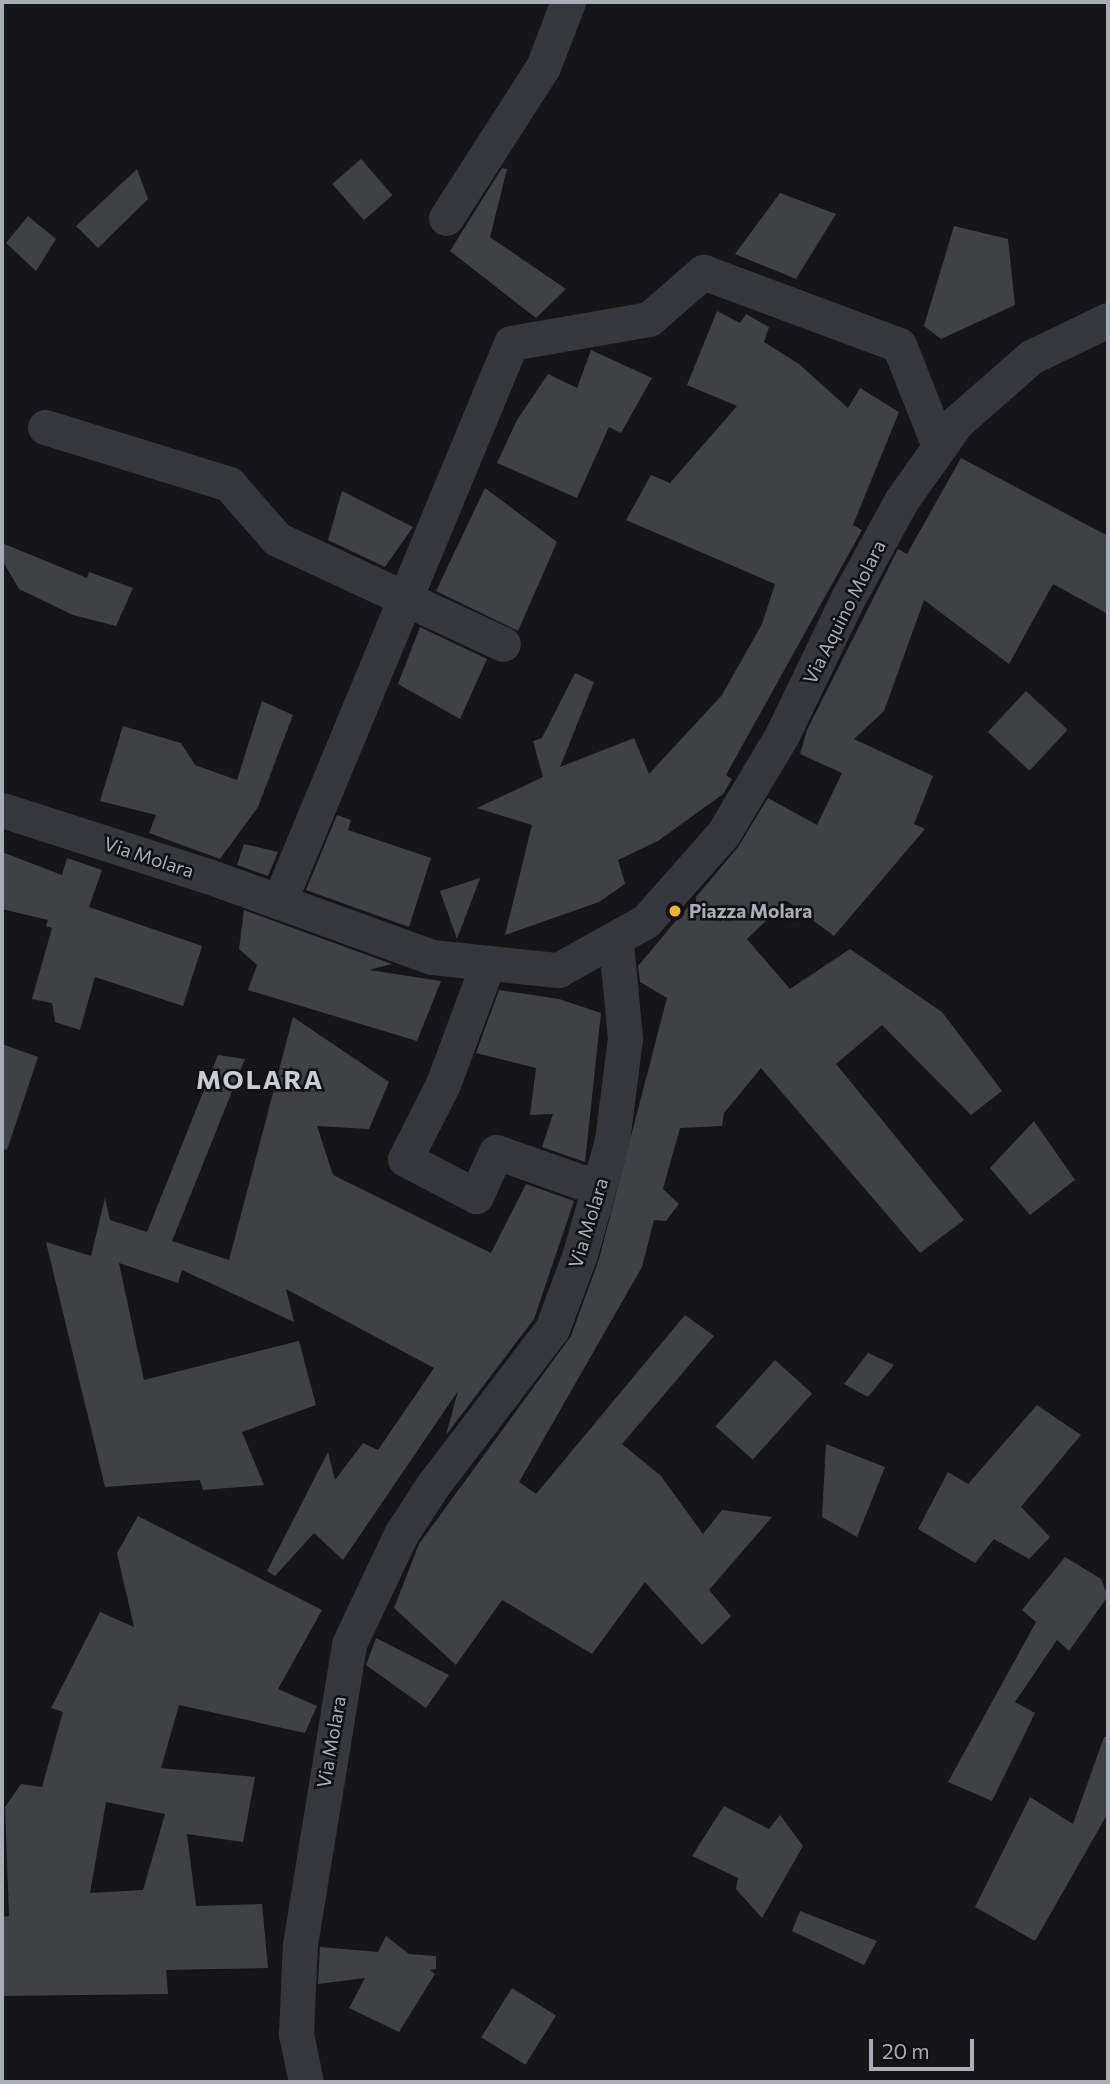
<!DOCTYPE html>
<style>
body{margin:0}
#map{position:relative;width:1110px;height:2084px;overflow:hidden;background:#161618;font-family:Commissioner,sans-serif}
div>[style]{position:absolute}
.building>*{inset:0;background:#404145;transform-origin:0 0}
.minor>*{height:35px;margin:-17.5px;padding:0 17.5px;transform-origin:17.5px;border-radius:17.5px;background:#37383d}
.dots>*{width:19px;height:19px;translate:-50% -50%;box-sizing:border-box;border:4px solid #111113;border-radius:50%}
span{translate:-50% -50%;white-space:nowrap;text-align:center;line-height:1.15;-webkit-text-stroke:5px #111113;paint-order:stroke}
.street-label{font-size:19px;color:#a8adb8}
.poi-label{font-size:19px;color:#a8adb8;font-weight:700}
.left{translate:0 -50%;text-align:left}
.district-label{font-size:26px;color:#c9ccd4;font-weight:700;letter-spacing:2px}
.frame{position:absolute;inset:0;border:4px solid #a8adb8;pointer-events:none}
.scale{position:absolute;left:869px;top:2039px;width:105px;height:32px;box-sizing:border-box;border:4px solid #a8adb8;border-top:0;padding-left:9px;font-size:21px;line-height:24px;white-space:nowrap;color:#a8adb8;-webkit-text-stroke:5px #111113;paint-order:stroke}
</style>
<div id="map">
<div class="building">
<i style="left:361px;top:159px;width:48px;height:38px;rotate:49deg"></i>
<i style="clip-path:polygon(502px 168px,507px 169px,490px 237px,566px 289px,536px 318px,450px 251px)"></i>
<i style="clip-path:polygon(137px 169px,148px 199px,98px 248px,76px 226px)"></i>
<i style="clip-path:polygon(780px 193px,836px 214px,796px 279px,735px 254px)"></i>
<i style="clip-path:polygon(28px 216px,56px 239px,36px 271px,6px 243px)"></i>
<i style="clip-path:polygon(954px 226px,1008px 239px,1015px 305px,941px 339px,924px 326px)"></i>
<i style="clip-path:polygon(717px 311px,740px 323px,746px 314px,769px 327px,764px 342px,799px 364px,848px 408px,860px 388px,899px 412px,853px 525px,862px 530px,726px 775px,732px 779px,723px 794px,658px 841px,618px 860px,625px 884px,599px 902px,505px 935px,532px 825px,477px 808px,543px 777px,533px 741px,542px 738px,575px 673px,594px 682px,560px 767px,634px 738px,649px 774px,722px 695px,762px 624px,775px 584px,626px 520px,651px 475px,670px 483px,737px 406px,687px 385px)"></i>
<i style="clip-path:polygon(591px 350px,652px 378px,621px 433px,609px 427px,577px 498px,497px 463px,517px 420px,548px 374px,577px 388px)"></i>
<i style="clip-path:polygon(961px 458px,1108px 536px,1108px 614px,1053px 584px,1009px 664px,924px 600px,884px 711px,854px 739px,933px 776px,914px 824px,925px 829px,834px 936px,787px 901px,747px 939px,790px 989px,850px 949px,942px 1012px,1002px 1091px,971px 1115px,882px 1025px,836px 1064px,964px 1220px,920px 1253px,761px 1068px,724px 1113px,722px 1126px,680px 1128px,663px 1189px,679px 1204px,666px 1221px,654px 1220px,642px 1267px,519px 1482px,536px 1494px,685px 1315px,714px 1336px,622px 1444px,661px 1476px,703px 1534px,722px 1510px,772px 1517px,709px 1590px,731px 1616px,702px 1645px,645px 1582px,592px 1654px,502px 1600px,456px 1665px,394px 1608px,419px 1544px,571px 1336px,599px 1259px,667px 998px,640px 982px,638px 966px,738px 847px,768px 798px,817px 825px,842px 773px,800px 754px,807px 730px,898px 549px,907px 554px)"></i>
<i style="clip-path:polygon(485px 488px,557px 542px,518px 631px,436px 591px)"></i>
<i style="clip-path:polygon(342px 491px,413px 527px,385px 567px,328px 540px)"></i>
<i style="clip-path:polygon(2px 543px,87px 578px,89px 572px,133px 588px,116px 626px,73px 615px,19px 589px,2px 560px)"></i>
<i style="clip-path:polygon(420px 627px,487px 659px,460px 719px,398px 684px)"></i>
<i style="left:1026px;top:691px;width:57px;height:56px;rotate:43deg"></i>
<i style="clip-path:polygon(262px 701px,293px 715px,258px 807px,220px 859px,149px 833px,156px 815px,100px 801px,123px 726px,181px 743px,195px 765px,237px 780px)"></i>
<i style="clip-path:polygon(337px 815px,351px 820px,348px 830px,431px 858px,409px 927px,306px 890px)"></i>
<i style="clip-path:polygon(244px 844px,278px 852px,268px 876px,237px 865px)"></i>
<i style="clip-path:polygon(2px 852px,62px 875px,67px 858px,102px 870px,89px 907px,202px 946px,183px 1006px,95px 977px,80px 1030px,55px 1022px,52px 1003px,32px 999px,52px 928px,46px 926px,48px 920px,2px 909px)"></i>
<i style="clip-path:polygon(480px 878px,457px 939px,440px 891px)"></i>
<i style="clip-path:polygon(244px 910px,392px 964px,369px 970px,441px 981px,417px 1041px,248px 990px,257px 965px,239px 949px)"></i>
<i style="clip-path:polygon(499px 990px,559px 999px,601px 1013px,585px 1162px,542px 1147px,553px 1114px,530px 1115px,536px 1068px,476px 1053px)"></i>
<i style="clip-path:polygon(293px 1017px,389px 1082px,369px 1129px,317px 1126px,333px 1175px,491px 1253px,526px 1184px,574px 1201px,534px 1319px,446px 1435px,458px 1391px,343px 1560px,314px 1533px,275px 1576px,267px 1571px,328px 1452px,335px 1480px,363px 1443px,378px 1450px,434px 1368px,286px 1289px,294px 1322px,182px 1270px,178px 1283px,119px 1263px,144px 1380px,299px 1341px,316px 1405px,242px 1432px,264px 1485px,203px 1490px,200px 1480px,105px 1487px,46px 1242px,91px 1256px,105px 1198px,110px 1220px,147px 1232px,218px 1055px,245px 1059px,172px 1241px,229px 1260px)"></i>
<i style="clip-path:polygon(2px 1044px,38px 1057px,7px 1150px,2px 1149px)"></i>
<i style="clip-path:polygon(1034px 1121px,1075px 1180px,1030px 1215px,990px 1168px)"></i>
<i style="clip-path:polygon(868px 1353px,894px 1365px,868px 1397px,844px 1384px)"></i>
<i style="left:775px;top:1360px;width:50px;height:89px;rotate:42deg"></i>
<i style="clip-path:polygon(1037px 1405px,1081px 1435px,1021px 1507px,1050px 1537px,1029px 1559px,994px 1539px,975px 1563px,918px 1529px,948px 1472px,968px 1484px)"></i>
<i style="clip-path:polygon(826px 1444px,885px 1467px,857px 1537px,822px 1517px)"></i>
<i style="clip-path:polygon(evenodd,138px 1516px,322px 1610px,278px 1689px,317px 1706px,305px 1733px,179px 1705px,161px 1768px,255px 1777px,243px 1842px,187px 1834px,196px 1906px,262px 1904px,268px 1968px,166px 1970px,168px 1994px,2px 1996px,2px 1917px,9px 1916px,5px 1807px,21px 1784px,42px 1787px,63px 1712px,51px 1708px,100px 1612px,134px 1627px,117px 1553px,138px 1516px,106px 1802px,165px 1814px,143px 1890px,90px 1893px,106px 1802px)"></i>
<i style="clip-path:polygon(1065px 1557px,1101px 1579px,1108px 1596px,1069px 1651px,1057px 1640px,1015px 1702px,1035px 1713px,992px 1801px,948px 1782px,1036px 1622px,1022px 1610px)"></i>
<i style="clip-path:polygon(376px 1638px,449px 1675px,426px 1708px,366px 1665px)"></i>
<i style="clip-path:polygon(1104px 1737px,1108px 1737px,1108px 1813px,1035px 1941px,975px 1907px,1030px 1797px,1073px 1824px)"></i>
<i style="clip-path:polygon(724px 1806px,769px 1829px,780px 1815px,803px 1846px,762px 1918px,736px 1889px,738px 1878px,692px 1856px)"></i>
<i style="clip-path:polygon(800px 1911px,877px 1941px,864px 1965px,792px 1931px)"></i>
<i style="clip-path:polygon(386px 1936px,409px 1954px,436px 1956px,436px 1969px,430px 1970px,435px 1974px,399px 2032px,349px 2008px,365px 1978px,318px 1984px,320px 1947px,378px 1952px)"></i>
<i style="left:512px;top:1988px;width:52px;height:58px;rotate:32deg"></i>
</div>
<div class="minor">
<i style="left:446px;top:218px;width:179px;rotate:-57.3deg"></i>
<i style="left:543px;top:67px;width:70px;rotate:-69deg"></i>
<i style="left:45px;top:427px;width:193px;rotate:17.2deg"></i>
<i style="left:229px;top:484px;width:73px;rotate:48.9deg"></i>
<i style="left:277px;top:539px;width:249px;rotate:24.9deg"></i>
<i style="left:2px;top:810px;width:216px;rotate:17.8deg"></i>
<i style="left:208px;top:876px;width:238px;rotate:19.9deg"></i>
<i style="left:432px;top:957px;width:127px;rotate:5.9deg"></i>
<i style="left:558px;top:970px;width:101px;rotate:-29.1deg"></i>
<i style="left:646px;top:921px;width:116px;rotate:-48.5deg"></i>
<i style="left:723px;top:834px;width:115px;rotate:-59.2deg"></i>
<i style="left:782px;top:735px;width:152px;rotate:-64.3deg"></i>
<i style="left:848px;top:598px;width:111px;rotate:-61.3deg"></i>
<i style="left:901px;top:501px;width:97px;rotate:-54.7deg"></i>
<i style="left:957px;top:422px;width:98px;rotate:-41.3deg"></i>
<i style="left:1031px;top:357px;width:85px;rotate:-25.7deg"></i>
<i style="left:279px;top:902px;width:605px;rotate:-67.46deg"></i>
<i style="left:511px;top:343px;width:140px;rotate:-9.9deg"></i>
<i style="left:649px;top:319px;width:72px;rotate:-41deg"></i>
<i style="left:703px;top:272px;width:209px;rotate:20.4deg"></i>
<i style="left:899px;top:345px;width:109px;rotate:68.4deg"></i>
<i style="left:488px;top:963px;width:129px;rotate:110.4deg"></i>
<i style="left:443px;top:1084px;width:84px;rotate:116.9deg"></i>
<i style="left:405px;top:1159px;width:80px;rotate:27.5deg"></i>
<i style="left:476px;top:1196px;width:48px;rotate:-65.6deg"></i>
<i style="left:496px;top:1152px;width:108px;rotate:19.4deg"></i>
<i style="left:306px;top:2082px;width:49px;rotate:-101.8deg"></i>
<i style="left:296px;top:2034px;width:90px;rotate:-87.5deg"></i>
<i style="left:300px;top:1944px;width:304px;rotate:-80.7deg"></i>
<i style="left:349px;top:1644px;width:122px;rotate:-64.7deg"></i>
<i style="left:401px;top:1534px;width:59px;rotate:-56.9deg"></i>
<i style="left:433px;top:1485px;width:196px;rotate:-52.7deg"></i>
<i style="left:552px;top:1329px;width:80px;rotate:-69.5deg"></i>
<i style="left:580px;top:1254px;width:118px;rotate:-74.3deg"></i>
<i style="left:612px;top:1140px;width:103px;rotate:-82.7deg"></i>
<i style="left:625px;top:1038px;width:96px;rotate:-95.4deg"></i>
</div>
<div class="dots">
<i style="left:675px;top:911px;background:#f2b134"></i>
</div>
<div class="street-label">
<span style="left:844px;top:612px;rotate:-63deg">Via Aquino Molara</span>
<span style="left:149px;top:857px;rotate:18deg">Via Molara</span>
<span style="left:588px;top:1223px;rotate:-73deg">Via Molara</span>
<span style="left:331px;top:1742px;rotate:-80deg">Via Molara</span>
</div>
<div class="poi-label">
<span class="left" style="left:689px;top:911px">Piazza Molara</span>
</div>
<div class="district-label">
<span style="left:260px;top:1079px">MOLARA</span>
</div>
<div class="frame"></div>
<div class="scale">20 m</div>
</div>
